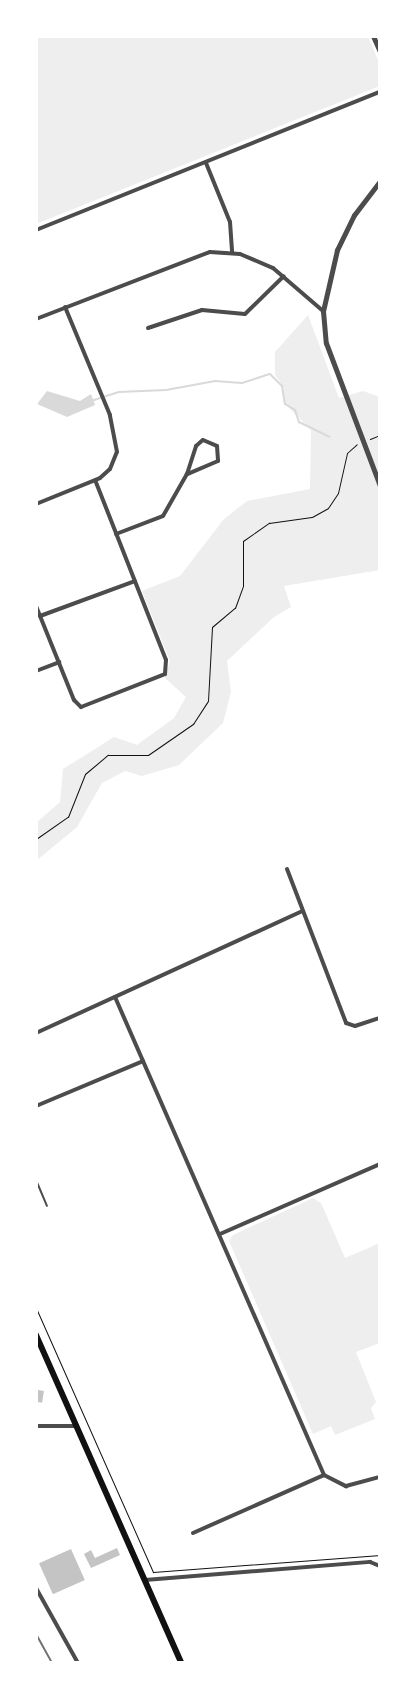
<!DOCTYPE html>
<style>
body{margin:0}
#map{position:relative;width:416px;height:1699px;overflow:hidden;background:#fff;font-family:"Roboto Condensed",sans-serif}
div>[style]{position:absolute}
.green>*{inset:0;background:#eee}
.water>*{inset:0;background:#d9d9d9}
.stream>*{height:2px;margin:-1px;padding:0 1px;transform-origin:1px;border-radius:1px;background:#d9d9d9}
.building>*{inset:0;background:#c4c4c4;transform-origin:0 0}
.path>*{height:1px;margin:-0.5px;padding:0 0.5px;transform-origin:0.5px;border-radius:0.5px;background:#111}
.service>*{height:2px;margin:-1px;padding:0 1px;transform-origin:1px;border-radius:1px;background:#4c4c4c}
.minor>*{height:4px;margin:-2px;padding:0 2px;transform-origin:2px;border-radius:2px;background:#4c4c4c}
.tertiary>*{height:5px;margin:-2.5px;padding:0 2.5px;transform-origin:2.5px;border-radius:2.5px;background:#4c4c4c}
.secondary>*{height:5.5px;margin:-2.75px;padding:0 2.75px;transform-origin:2.75px;border-radius:2.75px;background:#111}
.rail>*{height:2px;margin:-1px;padding:0 1px;transform-origin:1px;border-radius:1px;background:#707070}
span{translate:-50% -50%;white-space:nowrap;text-align:center;line-height:1.15;-webkit-text-stroke:5px #fff;paint-order:stroke}
.frame{position:absolute;inset:0;border:38px solid #fff;pointer-events:none}
</style>
<div id="map">
<div class="green">
<i style="clip-path:polygon(36px 36px,368px 36px,380px 65px,380px 86px,36px 224px)"></i>
<i style="clip-path:polygon(308px 315px,339px 398px,363px 391px,380px 397px,380px 570px,284px 586px,291px 607px,274px 617px,227px 661px,231px 692px,223px 723px,179px 765px,142px 776px,125px 771px,102px 783px,77px 827px,36px 861px,36px 823px,60px 802px,63px 769px,114px 737px,137px 745px,174px 718px,186px 697px,165px 678px,170px 661px,142px 591px,180px 576px,224px 519px,247px 501px,310px 489px,311px 430px,285px 404px,283px 386px,275px 375px,275px 352px)"></i>
<i style="clip-path:polygon(313px 1198px,321px 1203px,345px 1258px,380px 1243px,380px 1343px,356px 1352px,376px 1402px,371px 1408px,375px 1419px,335px 1435px,331px 1426px,313px 1434px,229px 1241px,233px 1235px)"></i>
</div>
<div class="water">
<i style="clip-path:polygon(47px 391px,80px 401px,91px 394px,95px 405px,67px 417px,37px 404px)"></i>
</div>
<div class="stream">
<i style="left:91px;top:401px;width:29px;rotate:-18deg"></i>
<i style="left:119px;top:392px;width:47px;rotate:-2.4deg"></i>
<i style="left:166px;top:390px;width:50px;rotate:-10.4deg"></i>
<i style="left:215px;top:381px;width:27px;rotate:4deg"></i>
<i style="left:242px;top:383px;width:29px;rotate:-18deg"></i>
<i style="left:270px;top:374px;width:17px;rotate:45deg"></i>
<i style="left:282px;top:386px;width:18px;rotate:81deg"></i>
<i style="left:285px;top:404px;width:12px;rotate:31deg"></i>
<i style="left:295px;top:410px;width:13px;rotate:72deg"></i>
<i style="left:299px;top:422px;width:34px;rotate:26deg"></i>
</div>
<div class="building">
<i style="left:38px;top:1390px;width:6px;height:12px;rotate:9deg"></i>
<i style="clip-path:polygon(117px 1548px,120px 1555px,91px 1568px,84px 1554px,91px 1550px,95px 1558px)"></i>
<i style="left:71px;top:1549px;width:34px;height:35px;rotate:66deg"></i>
</div>
<div class="path">
<i style="left:370px;top:439px;width:11px;rotate:-22deg"></i>
<i style="left:36px;top:839px;width:39px;rotate:-35deg"></i>
<i style="left:68px;top:817px;width:46px;rotate:-68.4deg"></i>
<i style="left:85px;top:774px;width:30px;rotate:-40deg"></i>
<i style="left:108px;top:755px;width:40px"></i>
<i style="left:148px;top:755px;width:55px;rotate:-34.6deg"></i>
<i style="left:193px;top:724px;width:27px;rotate:-57deg"></i>
<i style="left:208px;top:701px;width:74px;rotate:-86.9deg"></i>
<i style="left:212px;top:627px;width:30px;rotate:-40deg"></i>
<i style="left:235px;top:608px;width:23px;rotate:-70deg"></i>
<i style="left:243px;top:586px;width:45px;rotate:-90deg"></i>
<i style="left:243px;top:541px;width:32px;rotate:-35deg"></i>
<i style="left:269px;top:523px;width:43px;rotate:-7.9deg"></i>
<i style="left:312px;top:517px;width:18px;rotate:-29deg"></i>
<i style="left:328px;top:508px;width:18px;rotate:-56deg"></i>
<i style="left:338px;top:493px;width:41px;rotate:-77.3deg"></i>
<i style="left:347px;top:453px;width:13px;rotate:-42deg"></i>
<i style="left:36px;top:1308px;width:289px;rotate:66.1deg"></i>
<i style="left:153px;top:1572px;width:228px;rotate:-4.3deg"></i>
</div>
<div class="service">
<i style="left:36px;top:1180px;width:28px;rotate:67deg"></i>
</div>
<div class="minor">
<i style="left:206px;top:163px;width:64px;rotate:67.9deg"></i>
<i style="left:230px;top:222px;width:30px;rotate:86deg"></i>
<i style="left:36px;top:230px;width:371px;rotate:-21.9deg"></i>
<i style="left:36px;top:319px;width:186px;rotate:-21.1deg"></i>
<i style="left:210px;top:252px;width:30px;rotate:4deg"></i>
<i style="left:240px;top:254px;width:36px;rotate:23deg"></i>
<i style="left:273px;top:268px;width:66px;rotate:40.7deg"></i>
<i style="left:148px;top:328px;width:57px;rotate:-18.4deg"></i>
<i style="left:202px;top:310px;width:43px;rotate:5.3deg"></i>
<i style="left:245px;top:314px;width:54px;rotate:-44.3deg"></i>
<i style="left:203px;top:440px;width:15px;rotate:23deg"></i>
<i style="left:217px;top:446px;width:15px;rotate:86deg"></i>
<i style="left:218px;top:461px;width:34px;rotate:157deg"></i>
<i style="left:187px;top:474px;width:29px;rotate:-72deg"></i>
<i style="left:196px;top:446px;width:9px;rotate:-41deg"></i>
<i style="left:36px;top:504px;width:69px;rotate:-22.1deg"></i>
<i style="left:100px;top:478px;width:13px;rotate:-42deg"></i>
<i style="left:110px;top:469px;width:18px;rotate:-68deg"></i>
<i style="left:117px;top:452px;width:38px;rotate:-101deg"></i>
<i style="left:110px;top:415px;width:117px;rotate:-112.6deg"></i>
<i style="left:116px;top:534px;width:50px;rotate:-21deg"></i>
<i style="left:163px;top:516px;width:48px;rotate:-60.3deg"></i>
<i style="left:36px;top:606px;width:101px;rotate:68deg"></i>
<i style="left:74px;top:700px;width:10px;rotate:45deg"></i>
<i style="left:81px;top:707px;width:90px;rotate:-21.4deg"></i>
<i style="left:165px;top:674px;width:14px;rotate:-86deg"></i>
<i style="left:166px;top:660px;width:193px;rotate:-111.5deg"></i>
<i style="left:40px;top:616px;width:101px;rotate:-20.2deg"></i>
<i style="left:36px;top:671px;width:25px;rotate:-21deg"></i>
<i style="left:287px;top:869px;width:165px;rotate:69deg"></i>
<i style="left:346px;top:1023px;width:9px;rotate:18deg"></i>
<i style="left:355px;top:1026px;width:26px;rotate:-18deg"></i>
<i style="left:115px;top:997px;width:522px;rotate:66.38deg"></i>
<i style="left:36px;top:1033px;width:293px;rotate:-24.6deg"></i>
<i style="left:36px;top:1106px;width:116px;rotate:-22.8deg"></i>
<i style="left:220px;top:1234px;width:175px;rotate:-23.6deg"></i>
<i style="left:36px;top:1426px;width:41px"></i>
<i style="left:193px;top:1533px;width:143px;rotate:-23.9deg"></i>
<i style="left:324px;top:1475px;width:25px;rotate:27deg"></i>
<i style="left:346px;top:1486px;width:35px;rotate:-15deg"></i>
<i style="left:145px;top:1580px;width:226px;rotate:-4.6deg"></i>
<i style="left:370px;top:1562px;width:11px;rotate:22deg"></i>
<i style="left:36px;top:1588px;width:86px;rotate:60.8deg"></i>
</div>
<div class="tertiary">
<i style="left:373px;top:36px;width:17px;rotate:66deg"></i>
<i style="left:380px;top:181px;width:43px;rotate:127.4deg"></i>
<i style="left:354px;top:215px;width:39px;rotate:116deg"></i>
<i style="left:337px;top:250px;width:63px;rotate:102.9deg"></i>
<i style="left:323px;top:311px;width:32px;rotate:85deg"></i>
<i style="left:326px;top:343px;width:153px;rotate:69.3deg"></i>
</div>
<div class="secondary">
<i style="left:36px;top:1334px;width:360px;rotate:66.1deg"></i>
</div>
<div class="rail">
<i style="left:36px;top:1634px;width:33px;rotate:61deg"></i>
</div>
<div class="frame"></div>
</div>
